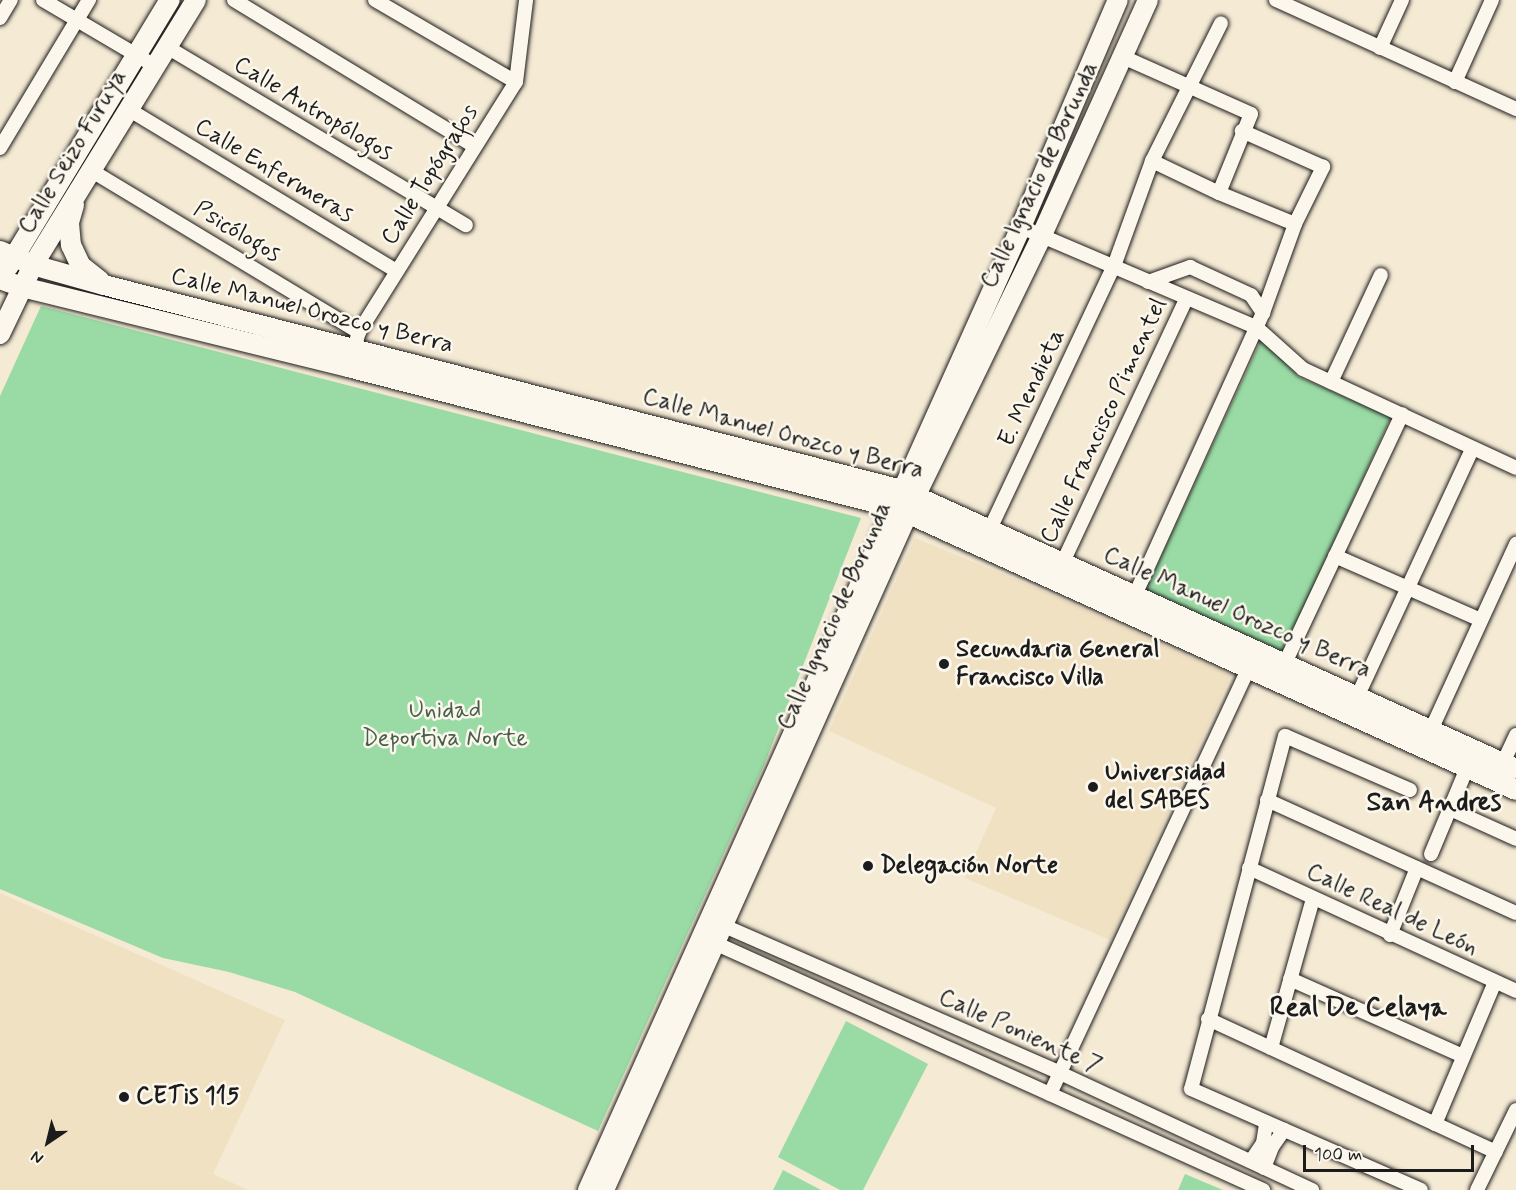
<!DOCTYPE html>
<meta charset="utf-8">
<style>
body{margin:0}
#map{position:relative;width:1516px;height:1190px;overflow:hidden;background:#f5ead4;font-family:Mynerve,sans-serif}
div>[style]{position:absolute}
.built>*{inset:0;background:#f1e1c3}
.green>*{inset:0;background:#9adba5}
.roads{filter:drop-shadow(0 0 2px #1c1c1c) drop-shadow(0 0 2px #1c1c1c)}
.street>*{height:14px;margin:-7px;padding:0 7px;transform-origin:7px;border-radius:7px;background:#fbf7ec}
.secondary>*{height:20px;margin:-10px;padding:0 10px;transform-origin:10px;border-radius:10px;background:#fbf7ec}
.dots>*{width:16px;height:16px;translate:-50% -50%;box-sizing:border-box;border:3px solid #fbf7ec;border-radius:50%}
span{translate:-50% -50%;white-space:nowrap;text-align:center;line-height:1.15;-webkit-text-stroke:5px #fbf7ec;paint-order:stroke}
.street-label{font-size:24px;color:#1c1c1c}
.poi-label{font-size:24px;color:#1c1c1c;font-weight:700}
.left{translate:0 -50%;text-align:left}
.park-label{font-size:24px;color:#485f4c}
.quarter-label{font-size:27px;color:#1c1c1c;font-weight:700}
.north{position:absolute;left:18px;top:1112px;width:60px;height:60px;-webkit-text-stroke:4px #fbf7ec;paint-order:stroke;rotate:215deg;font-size:16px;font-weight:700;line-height:24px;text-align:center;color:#1c1c1c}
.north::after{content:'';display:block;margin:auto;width:21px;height:27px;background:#1c1c1c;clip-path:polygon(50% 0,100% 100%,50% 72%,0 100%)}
.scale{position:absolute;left:1303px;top:1145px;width:171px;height:27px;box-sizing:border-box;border:3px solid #1c1c1c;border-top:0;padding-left:8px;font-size:18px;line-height:21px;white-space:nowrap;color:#1c1c1c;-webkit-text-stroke:4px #fbf7ec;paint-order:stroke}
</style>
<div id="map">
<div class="built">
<i style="clip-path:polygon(915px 538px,1060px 598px,1231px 675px,1110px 940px,965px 878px,996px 808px,829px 731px)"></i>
<i style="clip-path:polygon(0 893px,285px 1020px,213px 1174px,248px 1190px,0 1190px)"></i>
</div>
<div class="green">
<i style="clip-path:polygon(145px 64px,146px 69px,29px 256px,28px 252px,141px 66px)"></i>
<i style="clip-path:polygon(41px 306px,861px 518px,764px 765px,598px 1131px,295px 992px,229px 972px,163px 958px,0 889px,0 396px)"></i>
<i style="clip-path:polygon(1262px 338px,1299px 377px,1391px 417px,1283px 652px,1145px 591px)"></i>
<i style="clip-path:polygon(846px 1021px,928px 1064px,863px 1190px,840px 1190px,778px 1157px)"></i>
<i style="clip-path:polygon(783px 1170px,821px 1190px,773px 1190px)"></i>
<i style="clip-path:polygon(1185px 1174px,1223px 1190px,1178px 1190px)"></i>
</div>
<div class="roads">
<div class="street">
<i style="left:43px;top:0;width:130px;rotate:30.5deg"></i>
<i style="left:234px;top:0;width:281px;rotate:31.3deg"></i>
<i style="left:375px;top:0;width:163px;rotate:30.2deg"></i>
<i style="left:1276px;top:0;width:264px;rotate:24.4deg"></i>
<i style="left:0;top:18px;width:21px;rotate:-59deg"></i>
<i style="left:167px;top:47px;width:348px;rotate:30.8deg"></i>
<i style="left:1380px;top:48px;width:53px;rotate:-65.4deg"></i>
<i style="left:1123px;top:57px;width:140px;rotate:24deg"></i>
<i style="left:1251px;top:114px;width:85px;rotate:112.1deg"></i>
<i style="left:1455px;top:82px;width:90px;rotate:-65.7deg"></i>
<i style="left:128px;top:109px;width:314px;rotate:31.1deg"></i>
<i style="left:0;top:148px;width:173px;rotate:-59deg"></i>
<i style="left:1152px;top:161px;width:74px;rotate:25.5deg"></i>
<i style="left:1219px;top:193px;width:82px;rotate:22.2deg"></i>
<i style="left:92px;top:171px;width:312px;rotate:31.1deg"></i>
<i style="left:1021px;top:227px;width:255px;rotate:23.1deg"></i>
<i style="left:1256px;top:327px;width:63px;rotate:41.8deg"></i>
<i style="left:1303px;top:369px;width:235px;rotate:24.9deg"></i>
<i style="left:1148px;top:282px;width:45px;rotate:-19.7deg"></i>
<i style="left:1190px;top:267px;width:67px;rotate:24.7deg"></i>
<i style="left:1251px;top:295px;width:22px;rotate:56deg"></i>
<i style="left:352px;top:356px;width:25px;rotate:-74deg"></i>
<i style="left:359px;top:332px;width:295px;rotate:-57.9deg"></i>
<i style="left:516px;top:82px;width:83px;rotate:-83deg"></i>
<i style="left:1331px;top:382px;width:118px;rotate:-65deg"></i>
<i style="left:990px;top:529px;width:291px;rotate:-64.8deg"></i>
<i style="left:1114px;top:266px;width:112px;rotate:-70.1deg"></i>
<i style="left:1152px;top:161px;width:154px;rotate:-63.4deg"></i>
<i style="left:1335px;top:556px;width:159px;rotate:23.7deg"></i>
<i style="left:1063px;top:562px;width:290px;rotate:-64.9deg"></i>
<i style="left:1135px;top:595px;width:310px;rotate:-65.6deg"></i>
<i style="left:1263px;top:313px;width:95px;rotate:-70.2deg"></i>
<i style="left:1295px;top:224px;width:64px;rotate:-63.8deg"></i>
<i style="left:1323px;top:167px;width:89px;rotate:-156deg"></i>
<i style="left:1285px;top:663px;width:275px;rotate:-64.8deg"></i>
<i style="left:1358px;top:695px;width:271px;rotate:-65.1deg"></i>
<i style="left:1431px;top:730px;width:205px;rotate:-65.4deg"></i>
<i style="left:1503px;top:763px;width:31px;rotate:-65deg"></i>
<i style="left:1410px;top:790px;width:136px;rotate:-156.6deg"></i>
<i style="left:1285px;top:736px;width:365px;rotate:104.9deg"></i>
<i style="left:1191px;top:1089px;width:251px;rotate:23.7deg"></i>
<i style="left:1267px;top:800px;width:273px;rotate:24.4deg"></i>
<i style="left:1450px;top:809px;width:72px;rotate:24.4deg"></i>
<i style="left:1431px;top:854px;width:93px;rotate:-67.3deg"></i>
<i style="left:1249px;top:868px;width:294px;rotate:24.7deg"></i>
<i style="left:715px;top:922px;width:377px;rotate:23.6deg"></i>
<i style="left:1060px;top:1073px;width:278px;rotate:24.9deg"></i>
<i style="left:1390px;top:935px;width:72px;rotate:-68.1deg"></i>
<i style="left:708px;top:940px;width:609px;rotate:24.25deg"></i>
<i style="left:1290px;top:979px;width:189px;rotate:24deg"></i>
<i style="left:1208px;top:1019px;width:317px;rotate:24.8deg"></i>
<i style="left:1271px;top:1048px;width:155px;rotate:-74.3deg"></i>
<i style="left:1050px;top:1094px;width:478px;rotate:-65deg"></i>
<i style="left:1435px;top:1124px;width:154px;rotate:-67.1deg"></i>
<i style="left:1251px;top:1161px;width:22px;rotate:-56deg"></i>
<i style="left:1263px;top:1143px;width:20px;rotate:-81deg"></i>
<i style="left:1264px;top:1168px;width:22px;rotate:-69deg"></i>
<i style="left:1272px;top:1147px;width:21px;rotate:-55deg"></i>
<i style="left:1477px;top:1190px;width:89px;rotate:-64deg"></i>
</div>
<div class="secondary">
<i style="left:74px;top:205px;width:19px;rotate:106deg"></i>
<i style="left:69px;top:223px;width:22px;rotate:85deg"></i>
<i style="left:71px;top:245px;width:23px;rotate:65deg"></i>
<i style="left:81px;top:266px;width:24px;rotate:38deg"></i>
<i style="left:0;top:251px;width:36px;rotate:23deg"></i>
<i style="left:33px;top:265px;width:74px;rotate:15.7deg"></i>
<i style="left:104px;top:285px;width:824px;rotate:14.41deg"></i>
<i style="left:902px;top:490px;width:674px;rotate:24.44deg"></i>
<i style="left:8px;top:267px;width:312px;rotate:-58.8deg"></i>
<i style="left:0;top:279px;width:23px;rotate:20deg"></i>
<i style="left:22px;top:287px;width:336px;rotate:13.8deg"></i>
<i style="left:348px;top:367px;width:566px;rotate:14.43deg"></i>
<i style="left:896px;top:508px;width:681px;rotate:24.46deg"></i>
<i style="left:0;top:334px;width:76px;rotate:-64.4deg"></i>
<i style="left:33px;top:265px;width:311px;rotate:-58.4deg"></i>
<i style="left:588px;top:1190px;width:1056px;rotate:-65.79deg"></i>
<i style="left:1021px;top:227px;width:247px;rotate:-66.9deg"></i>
<i style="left:604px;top:1190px;width:762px;rotate:-65.82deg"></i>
<i style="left:916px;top:495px;width:287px;rotate:-64.1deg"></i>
<i style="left:1041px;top:237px;width:260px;rotate:-65.7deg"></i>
</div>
</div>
<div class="dots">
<i style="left:944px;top:664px;background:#1c1c1c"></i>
<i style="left:1093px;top:787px;background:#1c1c1c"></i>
<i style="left:868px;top:866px;background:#1c1c1c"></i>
<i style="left:124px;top:1097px;background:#1c1c1c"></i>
</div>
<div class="street-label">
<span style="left:313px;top:109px;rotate:31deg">Calle Antropólogos</span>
<span style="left:73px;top:152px;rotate:-59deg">Calle Seizo Furuya</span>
<span style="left:274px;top:171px;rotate:31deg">Calle Enfermeras</span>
<span style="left:430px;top:175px;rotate:-58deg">Calle Topógrafos</span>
<span style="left:1040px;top:175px;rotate:-65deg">Calle Ignacio de Borunda</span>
<span style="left:237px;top:232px;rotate:31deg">Psicólogos</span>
<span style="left:312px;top:311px;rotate:14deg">Calle Manuel Orozco y Berra</span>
<span style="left:1032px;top:388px;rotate:-65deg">E. Mendieta</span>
<span style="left:1104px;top:421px;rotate:-65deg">Calle Francisco Pimentel</span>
<span style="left:783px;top:434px;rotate:15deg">Calle Manuel Orozco y Berra</span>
<span style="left:1237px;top:613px;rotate:24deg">Calle Manuel Orozco y Berra</span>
<span style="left:835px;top:616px;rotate:-66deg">Calle Ignacio de Borunda</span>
<span style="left:1392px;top:910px;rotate:25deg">Calle Real de León</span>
<span style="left:1020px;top:1032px;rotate:24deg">Calle Poniente 7</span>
</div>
<div class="poi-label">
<span class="left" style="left:956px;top:664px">Secundaria General<br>Francisco Villa</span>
<span class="left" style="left:1105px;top:787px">Universidad<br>del SABES</span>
<span class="left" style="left:880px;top:866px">Delegación Norte</span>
<span class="left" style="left:136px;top:1097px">CETis 115</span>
</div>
<div class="park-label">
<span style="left:445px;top:725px">Unidad<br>Deportiva Norte</span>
</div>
<div class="quarter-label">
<span style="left:1434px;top:803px">San Andres</span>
<span style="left:1358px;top:1008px">Real De Celaya</span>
</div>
<div class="north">N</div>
<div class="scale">100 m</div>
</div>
